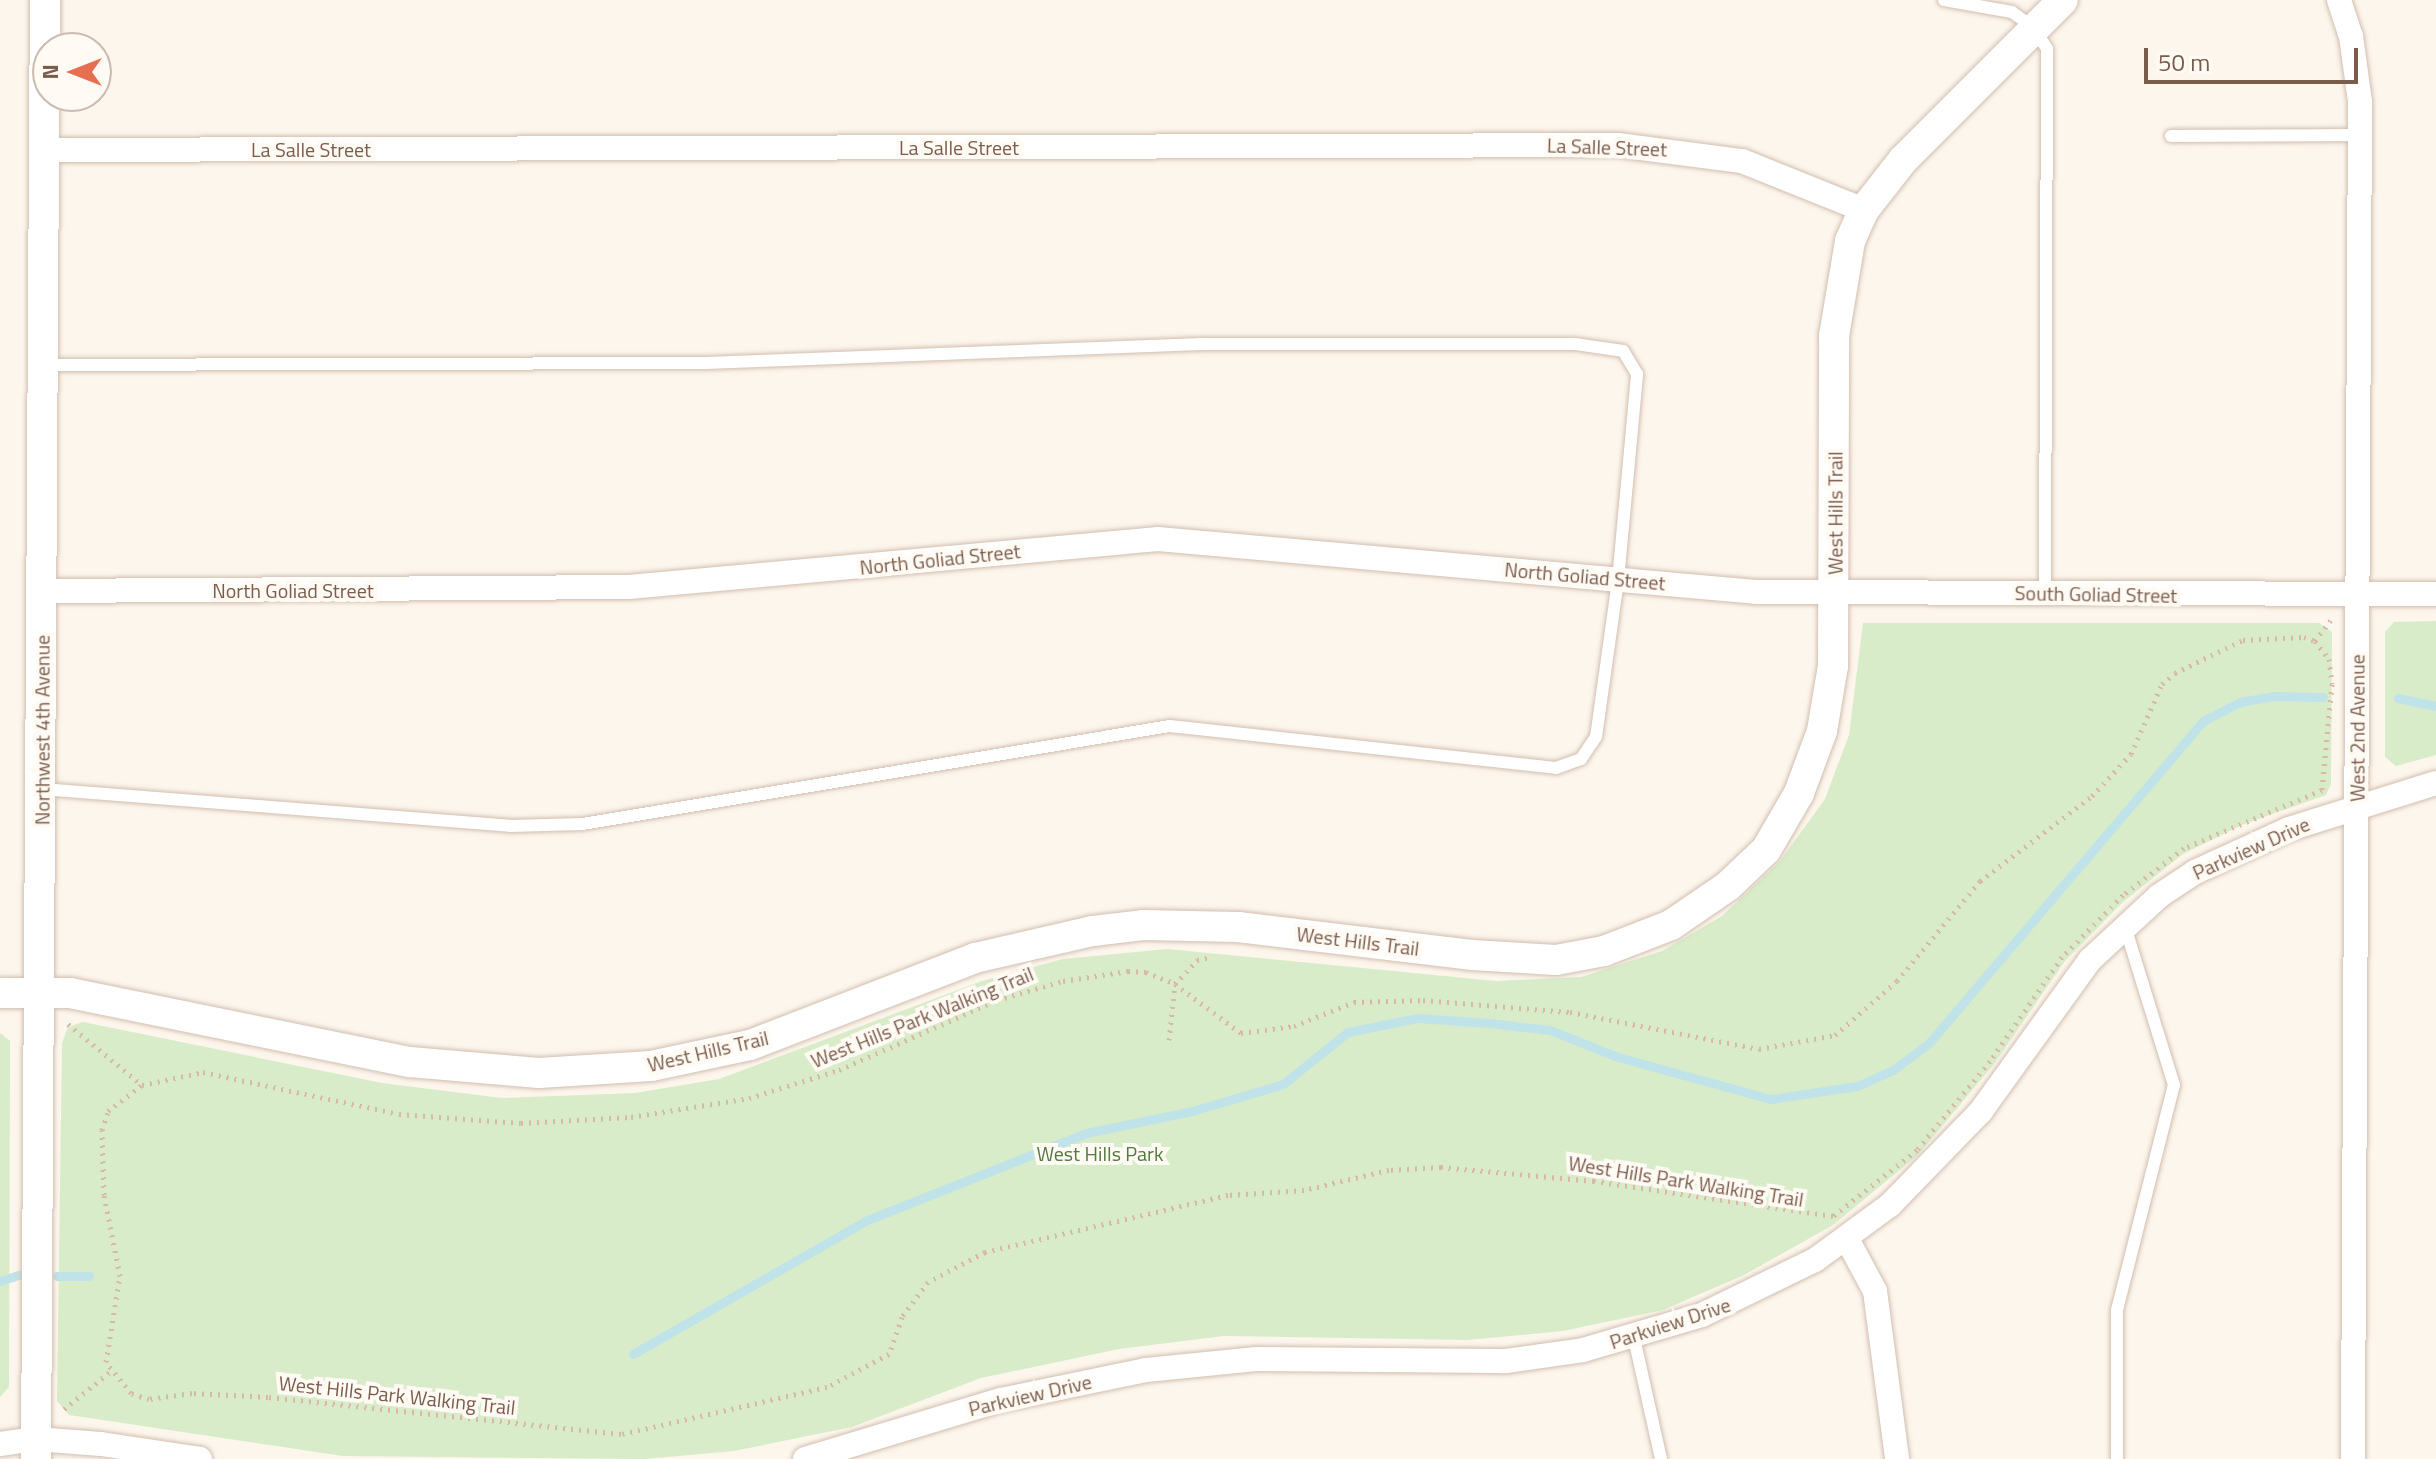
<!DOCTYPE html>
<style>
body{margin:0}
#map{position:relative;width:2436px;height:1459px;overflow:hidden;background:#fdf6ec;font-family:"Titillium Web",sans-serif}
div>[style]{position:absolute}
.green>*{inset:0;background:#d8ecc9}
.stream>*{height:9px;margin:-4.5px;padding:0 4.5px;transform-origin:4.5px;border-radius:4.5px;background:#bfe3e8}
.path>*{height:5px;margin-top:-2.5px;transform-origin:0;background:repeating-linear-gradient(90deg,#d9b8a5 0 2px,transparent 0 8px)}
.roads{filter:drop-shadow(0 0 2px #d1beb0) drop-shadow(0 0 2px #d1beb0)}
.service>*{height:12px;margin:-6px;padding:0 6px;transform-origin:6px;border-radius:6px;background:#fff}
.minor>*{height:24px;margin:-12px;padding:0 12px;transform-origin:12px;border-radius:12px;background:#fff}
.tertiary>*{height:30px;margin:-15px;padding:0 15px;transform-origin:15px;border-radius:15px;background:#fff}
span{translate:-50% -50%;white-space:nowrap;text-align:center;line-height:1.15;-webkit-text-stroke:8px #fffaf3;paint-order:stroke}
.street-label{font-size:20px;color:#7a5c4d}
.park-label{font-size:20px;color:#537a41}
.north{position:absolute;left:32px;top:32px;width:80px;height:80px;box-sizing:border-box;background:#fffaf3;border:2px solid #cabbb1;border-radius:50%;rotate:270deg;font-size:22px;font-weight:700;line-height:32px;text-align:center;color:#7a5c4d}
.north::after{content:'';display:block;margin:auto;width:28px;height:36px;background:#e76f51;clip-path:polygon(50% 0,100% 100%,50% 72%,0 100%)}
.scale{position:absolute;left:2144px;top:48px;width:214px;height:36px;box-sizing:border-box;border:4px solid #7a5c4d;border-top:0;padding-left:10px;font-size:24px;line-height:28px;white-space:nowrap;color:#7a5c4d;-webkit-text-stroke:6px #fffaf3;paint-order:stroke}
</style>
<div id="map">
<div class="green">
<i style="clip-path:polygon(2436px 621px,2436px 755px,2396px 766px,2385px 757px,2385px 632px,2394px 622px)"></i>
<i style="clip-path:polygon(1863px 623px,2319px 623px,2332px 632px,2331px 784px,2326px 795px,2244px 824px,2183px 854px,2123px 902px,2065px 961px,1994px 1064px,1918px 1155px,1833px 1225px,1744px 1275px,1663px 1310px,1563px 1331px,1468px 1340px,1224px 1336px,1119px 1349px,981px 1378px,852px 1427px,734px 1451px,644px 1459px,343px 1456px,69px 1415px,57px 1401px,62px 1043px,68px 1027px,83px 1022px,382px 1083px,502px 1098px,635px 1093px,719px 1079px,982px 981px,1063px 959px,1167px 949px,1496px 981px,1581px 977px,1662px 951px,1722px 916px,1780px 861px,1825px 799px,1849px 735px)"></i>
<i style="clip-path:polygon(0 1033px,10px 1041px,9px 1387px,0 1397px)"></i>
</div>
<div class="stream">
<i style="left:2398px;top:698px;width:39px;rotate:12deg"></i>
<i style="left:57px;top:1276px;width:32px"></i>
<i style="left:0;top:1281px;width:20px;rotate:-18deg"></i>
<i style="left:633px;top:1354px;width:267px;rotate:-29.8deg"></i>
<i style="left:865px;top:1221px;width:238px;rotate:-21.7deg"></i>
<i style="left:1086px;top:1133px;width:108px;rotate:-11.7deg"></i>
<i style="left:1192px;top:1111px;width:95px;rotate:-16.5deg"></i>
<i style="left:1283px;top:1084px;width:83px;rotate:-38.7deg"></i>
<i style="left:1348px;top:1032px;width:70px;rotate:-11.5deg"></i>
<i style="left:1417px;top:1018px;width:73px;rotate:3.9deg"></i>
<i style="left:1490px;top:1023px;width:60px;rotate:6.7deg"></i>
<i style="left:1550px;top:1030px;width:73px;rotate:21.7deg"></i>
<i style="left:1618px;top:1057px;width:159px;rotate:15.4deg"></i>
<i style="left:1771px;top:1099px;width:87px;rotate:-8.6deg"></i>
<i style="left:1857px;top:1086px;width:39px;rotate:-24deg"></i>
<i style="left:1893px;top:1070px;width:45px;rotate:-36.9deg"></i>
<i style="left:1929px;top:1043px;width:423px;rotate:-49.6deg"></i>
<i style="left:2203px;top:721px;width:42px;rotate:-27.2deg"></i>
<i style="left:2240px;top:702px;width:36px;rotate:-10deg"></i>
<i style="left:2275px;top:696px;width:48px;rotate:1.2deg"></i>
</div>
<div class="path">
<i style="left:2304px;top:637px;width:12px;rotate:20deg"></i>
<i style="left:2315px;top:641px;width:23px;rotate:52deg"></i>
<i style="left:2329px;top:659px;width:25px;rotate:83deg"></i>
<i style="left:2332px;top:684px;width:106px;rotate:95.4deg"></i>
<i style="left:2322px;top:790px;width:150px;rotate:157.2deg"></i>
<i style="left:2184px;top:848px;width:77px;rotate:142.4deg"></i>
<i style="left:2123px;top:895px;width:87px;rotate:134.5deg"></i>
<i style="left:2062px;top:957px;width:126px;rotate:124.7deg"></i>
<i style="left:1990px;top:1061px;width:115px;rotate:129.4deg"></i>
<i style="left:1917px;top:1150px;width:107px;rotate:141.8deg"></i>
<i style="left:1833px;top:1216px;width:242px;rotate:-171.7deg"></i>
<i style="left:1594px;top:1181px;width:154px;rotate:-174.8deg"></i>
<i style="left:1441px;top:1167px;width:52px;rotate:176.7deg"></i>
<i style="left:1389px;top:1170px;width:87px;rotate:166.8deg"></i>
<i style="left:1304px;top:1190px;width:76px;rotate:176.2deg"></i>
<i style="left:1228px;top:1195px;width:250px;rotate:166.8deg"></i>
<i style="left:985px;top:1252px;width:64px;rotate:152.2deg"></i>
<i style="left:928px;top:1282px;width:44px;rotate:126.6deg"></i>
<i style="left:902px;top:1317px;width:39px;rotate:109deg"></i>
<i style="left:889px;top:1354px;width:70px;rotate:152deg"></i>
<i style="left:827px;top:1387px;width:211px;rotate:167.1deg"></i>
<i style="left:621px;top:1434px;width:355px;rotate:-174deg"></i>
<i style="left:268px;top:1397px;width:76px;rotate:-177deg"></i>
<i style="left:192px;top:1393px;width:43px;rotate:172.1deg"></i>
<i style="left:149px;top:1399px;width:19px;rotate:-162deg"></i>
<i style="left:131px;top:1393px;width:40px;rotate:-129deg"></i>
<i style="left:106px;top:1362px;width:87px;rotate:-80.8deg"></i>
<i style="left:120px;top:1276px;width:83px;rotate:-101.2deg"></i>
<i style="left:104px;top:1195px;width:65px;rotate:-91.8deg"></i>
<i style="left:102px;top:1130px;width:20px;rotate:-72deg"></i>
<i style="left:108px;top:1111px;width:43px;rotate:-37.4deg"></i>
<i style="left:142px;top:1085px;width:62px;rotate:-12deg"></i>
<i style="left:203px;top:1072px;width:200px;rotate:12.1deg"></i>
<i style="left:399px;top:1114px;width:122px;rotate:4.2deg"></i>
<i style="left:521px;top:1123px;width:110px;rotate:-3.1deg"></i>
<i style="left:631px;top:1117px;width:120px;rotate:-9.1deg"></i>
<i style="left:749px;top:1098px;width:94px;rotate:-17.3deg"></i>
<i style="left:839px;top:1070px;width:173px;rotate:-23.9deg"></i>
<i style="left:997px;top:1000px;width:69px;rotate:-16.1deg"></i>
<i style="left:1063px;top:981px;width:66px;rotate:-8.7deg"></i>
<i style="left:1128px;top:971px;width:18px;rotate:3deg"></i>
<i style="left:1146px;top:972px;width:31px;rotate:22deg"></i>
<i style="left:1175px;top:984px;width:82px;rotate:36.6deg"></i>
<i style="left:1241px;top:1033px;width:53px;rotate:-7.5deg"></i>
<i style="left:1294px;top:1026px;width:65px;rotate:-21.8deg"></i>
<i style="left:1354px;top:1002px;width:69px;rotate:-1.7deg"></i>
<i style="left:1423px;top:1000px;width:147px;rotate:4.7deg"></i>
<i style="left:1570px;top:1012px;width:193px;rotate:11.1deg"></i>
<i style="left:1759px;top:1049px;width:77px;rotate:-10.4deg"></i>
<i style="left:1835px;top:1035px;width:82px;rotate:-41.1deg"></i>
<i style="left:1897px;top:981px;width:130px;rotate:-50.3deg"></i>
<i style="left:1980px;top:881px;width:141px;rotate:-37.2deg"></i>
<i style="left:2092px;top:796px;width:57px;rotate:-47.1deg"></i>
<i style="left:2131px;top:754px;width:77px;rotate:-66.1deg"></i>
<i style="left:2162px;top:684px;width:17px;rotate:-40deg"></i>
<i style="left:2175px;top:673px;width:76px;rotate:-25.9deg"></i>
<i style="left:2243px;top:640px;width:61px;rotate:-2.8deg"></i>
<i style="left:2315px;top:641px;width:26px;rotate:-53deg"></i>
<i style="left:68px;top:1024px;width:96px;rotate:39.5deg"></i>
<i style="left:1169px;top:1040px;width:56px;rotate:-83.9deg"></i>
<i style="left:1175px;top:984px;width:33px;rotate:-47deg"></i>
<i style="left:1197px;top:960px;width:13px;rotate:-13deg"></i>
<i style="left:64px;top:1409px;width:59px;rotate:-38.8deg"></i>
</div>
<div class="roads">
<div class="service">
<i style="left:1944px;top:0;width:69px;rotate:10deg"></i>
<i style="left:2012px;top:12px;width:27px;rotate:36deg"></i>
<i style="left:2034px;top:28px;width:25px;rotate:58deg"></i>
<i style="left:2047px;top:49px;width:545px;rotate:90.21deg"></i>
<i style="left:2171px;top:136px;width:189px;rotate:-0.3deg"></i>
<i style="left:42px;top:789px;width:469px;rotate:4.5deg"></i>
<i style="left:510px;top:826px;width:73px;rotate:-1.6deg"></i>
<i style="left:583px;top:824px;width:595px;rotate:-9.48deg"></i>
<i style="left:1170px;top:726px;width:388px;rotate:6.2deg"></i>
<i style="left:1556px;top:768px;width:27px;rotate:-20deg"></i>
<i style="left:1581px;top:759px;width:27px;rotate:-56deg"></i>
<i style="left:1596px;top:737px;width:159px;rotate:-82deg"></i>
<i style="left:1618px;top:580px;width:207px;rotate:-84.7deg"></i>
<i style="left:1637px;top:374px;width:27px;rotate:-121deg"></i>
<i style="left:1623px;top:351px;width:49px;rotate:-171.7deg"></i>
<i style="left:1575px;top:344px;width:374px;rotate:180deg"></i>
<i style="left:1201px;top:344px;width:495px;rotate:177.8deg"></i>
<i style="left:706px;top:363px;width:663px;rotate:179.83deg"></i>
<i style="left:1634px;top:1338px;width:124px;rotate:77.4deg"></i>
<i style="left:2117px;top:1459px;width:149px;rotate:-90deg"></i>
<i style="left:2117px;top:1310px;width:232px;rotate:-75.8deg"></i>
<i style="left:2174px;top:1085px;width:165px;rotate:-107.2deg"></i>
</div>
<div class="minor">
<i style="left:2339px;top:0;width:38px;rotate:72deg"></i>
<i style="left:2351px;top:36px;width:67px;rotate:82.2deg"></i>
<i style="left:2360px;top:102px;width:1357px;rotate:90.3deg"></i>
<i style="left:43px;top:150px;width:1575px;rotate:-0.18deg"></i>
<i style="left:1618px;top:145px;width:125px;rotate:7.4deg"></i>
<i style="left:1742px;top:161px;width:131px;rotate:21.9deg"></i>
<i style="left:43px;top:591px;width:586px;rotate:-0.39deg"></i>
<i style="left:629px;top:587px;width:531px;rotate:-5.18deg"></i>
<i style="left:1158px;top:539px;width:600px;rotate:5.06deg"></i>
<i style="left:1756px;top:592px;width:680px;rotate:0.17deg"></i>
<i style="left:1847px;top:1239px;width:59px;rotate:61.7deg"></i>
<i style="left:1875px;top:1291px;width:169px;rotate:82.5deg"></i>
<i style="left:0;top:1444px;width:36px;rotate:-8deg"></i>
<i style="left:36px;top:1439px;width:65px;rotate:4.4deg"></i>
<i style="left:101px;top:1444px;width:100px;rotate:8.6deg"></i>
<i style="left:805px;top:1459px;width:205px;rotate:-16.8deg"></i>
<i style="left:1001px;top:1400px;width:148px;rotate:-11.7deg"></i>
<i style="left:1146px;top:1370px;width:111px;rotate:-5.7deg"></i>
<i style="left:1256px;top:1359px;width:250px;rotate:0.5deg"></i>
<i style="left:1506px;top:1361px;width:78px;rotate:-8.1deg"></i>
<i style="left:1583px;top:1350px;width:124px;rotate:-16.4deg"></i>
<i style="left:1702px;top:1315px;width:126px;rotate:-26deg"></i>
<i style="left:1815px;top:1260px;width:93px;rotate:-36.3deg"></i>
<i style="left:1890px;top:1205px;width:131px;rotate:-45.9deg"></i>
<i style="left:1981px;top:1111px;width:186px;rotate:-54.2deg"></i>
<i style="left:2090px;top:960px;width:94px;rotate:-42.8deg"></i>
<i style="left:2159px;top:896px;width:43px;rotate:-33.7deg"></i>
<i style="left:2195px;top:872px;width:103px;rotate:-24.6deg"></i>
<i style="left:2289px;top:829px;width:154px;rotate:-17.4deg"></i>
</div>
<div class="tertiary">
<i style="left:0;top:993px;width:70px"></i>
<i style="left:70px;top:993px;width:347px;rotate:11.5deg"></i>
<i style="left:410px;top:1062px;width:129px;rotate:4.9deg"></i>
<i style="left:539px;top:1073px;width:112px;rotate:-3.6deg"></i>
<i style="left:651px;top:1066px;width:101px;rotate:-12deg"></i>
<i style="left:750px;top:1045px;width:241px;rotate:-21.1deg"></i>
<i style="left:975px;top:958px;width:121px;rotate:-12.9deg"></i>
<i style="left:1093px;top:931px;width:50px;rotate:-6.8deg"></i>
<i style="left:1143px;top:925px;width:95px;rotate:1.2deg"></i>
<i style="left:1238px;top:927px;width:236px;rotate:6.8deg"></i>
<i style="left:1472px;top:955px;width:84px;rotate:3.4deg"></i>
<i style="left:1556px;top:960px;width:49px;rotate:-10.6deg"></i>
<i style="left:1604px;top:951px;width:72px;rotate:-21.2deg"></i>
<i style="left:1671px;top:925px;width:69px;rotate:-34.4deg"></i>
<i style="left:1728px;top:886px;width:52px;rotate:-43.5deg"></i>
<i style="left:1766px;top:850px;width:66px;rotate:-59.9deg"></i>
<i style="left:1799px;top:793px;width:66px;rotate:-69.6deg"></i>
<i style="left:1822px;top:731px;width:66px;rotate:-80.4deg"></i>
<i style="left:1833px;top:666px;width:330px;rotate:-89.8deg"></i>
<i style="left:1834px;top:336px;width:96px;rotate:-80.4deg"></i>
<i style="left:1850px;top:241px;width:34px;rotate:-66deg"></i>
<i style="left:1864px;top:210px;width:63px;rotate:-52deg"></i>
<i style="left:1903px;top:160px;width:226px;rotate:-45deg"></i>
<i style="left:36px;top:1459px;width:1459px;rotate:-89.65deg"></i>
</div>
</div>
<div class="street-label">
<span style="left:959px;top:147px">La Salle Street</span>
<span style="left:1607px;top:147px;rotate:2deg">La Salle Street</span>
<span style="left:311px;top:149px">La Salle Street</span>
<span style="left:1835px;top:513px;rotate:-90deg">West Hills Trail</span>
<span style="left:940px;top:559px;rotate:-6deg">North Goliad Street</span>
<span style="left:1585px;top:576px;rotate:5deg">North Goliad Street</span>
<span style="left:293px;top:590px">North Goliad Street</span>
<span style="left:2096px;top:594px;rotate:1deg">South Goliad Street</span>
<span style="left:2357px;top:728px;rotate:-90deg">West 2nd Avenue</span>
<span style="left:42px;top:730px;rotate:-90deg">Northwest 4th Avenue</span>
<span style="left:2251px;top:848px;rotate:-24deg">Parkview Drive</span>
<span style="left:1358px;top:941px;rotate:7deg">West Hills Trail</span>
<span style="left:922px;top:1017px;rotate:-22deg">West Hills Park Walking Trail</span>
<span style="left:708px;top:1051px;rotate:-13deg">West Hills Trail</span>
<span style="left:1686px;top:1181px;rotate:9deg">West Hills Park Walking Trail</span>
<span style="left:1670px;top:1323px;rotate:-18deg">Parkview Drive</span>
<span style="left:397px;top:1395px;rotate:6deg">West Hills Park Walking Trail</span>
<span style="left:1030px;top:1395px;rotate:-13deg">Parkview Drive</span>
</div>
<div class="park-label">
<span style="left:1100px;top:1153px">West Hills Park</span>
</div>
<div class="north">N</div>
<div class="scale">50 m</div>
</div>
